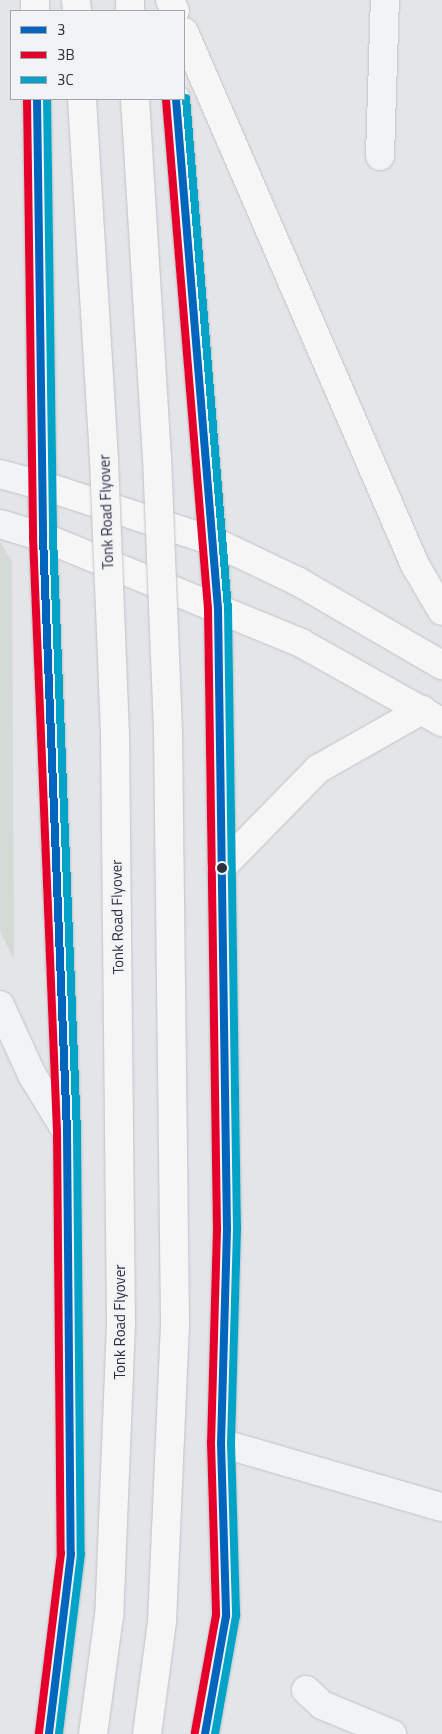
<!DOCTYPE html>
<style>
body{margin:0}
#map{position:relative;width:442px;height:1734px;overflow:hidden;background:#e3e5e8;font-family:"Titillium Web",sans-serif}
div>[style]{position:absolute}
.green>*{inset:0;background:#d3dbd4}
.roads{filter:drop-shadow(0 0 1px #c1c3c6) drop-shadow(0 0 1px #c1c3c6)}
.minor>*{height:28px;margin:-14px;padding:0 14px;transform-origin:14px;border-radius:14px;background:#f2f3f4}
.tertiary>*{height:28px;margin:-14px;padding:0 14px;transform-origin:14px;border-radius:14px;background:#f2f3f4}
.primary>*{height:28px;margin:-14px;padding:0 14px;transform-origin:14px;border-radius:14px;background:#f6f6f6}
.trunk>*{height:28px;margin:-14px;padding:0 14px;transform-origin:14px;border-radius:14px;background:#f6f6f6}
.bridges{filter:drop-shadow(0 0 1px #c0c2c5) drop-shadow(0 0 1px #c0c2c5)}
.primary-bridge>*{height:28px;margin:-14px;padding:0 14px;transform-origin:14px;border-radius:14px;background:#f6f6f6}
.bus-1>*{height:8px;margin:-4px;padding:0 4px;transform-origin:4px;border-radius:4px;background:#0065bd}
.bus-2>*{height:8px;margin:-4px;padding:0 4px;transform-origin:4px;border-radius:4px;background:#e4002b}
.bus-3>*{height:8px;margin:-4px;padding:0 4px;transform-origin:4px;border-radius:4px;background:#02a3c7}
.dots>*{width:14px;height:14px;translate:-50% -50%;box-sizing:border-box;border:2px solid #f1f3f6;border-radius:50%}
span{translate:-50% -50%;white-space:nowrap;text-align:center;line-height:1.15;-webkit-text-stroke:4px #f1f3f6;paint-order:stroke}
.street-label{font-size:15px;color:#2b313f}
.legend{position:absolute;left:10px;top:10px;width:175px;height:90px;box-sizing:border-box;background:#f1f3f6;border:1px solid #a2a5ad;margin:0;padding:6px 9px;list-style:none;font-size:15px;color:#2b313f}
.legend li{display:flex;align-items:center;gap:10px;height:25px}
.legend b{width:25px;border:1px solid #a2a5ad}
</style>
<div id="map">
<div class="green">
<i style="clip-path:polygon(0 541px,12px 562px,14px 960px,0 931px)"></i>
</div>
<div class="roads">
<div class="minor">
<i style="left:380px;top:156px;width:156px;rotate:-88.2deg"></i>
<i style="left:221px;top:1443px;width:230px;rotate:16.2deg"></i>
<i style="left:306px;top:1690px;width:22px;rotate:43deg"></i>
<i style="left:322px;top:1705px;width:76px;rotate:22.5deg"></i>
</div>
<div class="tertiary">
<i style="left:0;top:474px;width:46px;rotate:15.3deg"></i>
<i style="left:0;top:524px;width:45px;rotate:16.8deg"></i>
<i style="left:43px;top:537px;width:596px;rotate:87.69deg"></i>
<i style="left:67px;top:1133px;width:421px;rotate:89.5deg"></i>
<i style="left:71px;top:1554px;width:181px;rotate:97deg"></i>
<i style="left:0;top:1005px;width:77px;rotate:65.4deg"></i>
<i style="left:32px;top:1075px;width:67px;rotate:58.4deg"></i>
<i style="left:205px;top:1734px;width:120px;rotate:-79.9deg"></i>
<i style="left:226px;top:1616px;width:173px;rotate:-91.7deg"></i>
<i style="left:221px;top:1443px;width:214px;rotate:-88.4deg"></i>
<i style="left:227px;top:1229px;width:620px;rotate:-90.83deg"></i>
</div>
<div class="primary">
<i style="left:76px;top:0;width:11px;rotate:85deg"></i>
<i style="left:130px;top:0;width:11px;rotate:90deg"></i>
</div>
<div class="trunk">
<i style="left:35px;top:0;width:11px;rotate:90deg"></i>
<i style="left:170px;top:0;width:12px;rotate:66deg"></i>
<i style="left:184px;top:32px;width:581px;rotate:66.57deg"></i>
<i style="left:415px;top:565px;width:53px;rotate:59.6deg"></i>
<i style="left:37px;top:99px;width:438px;rotate:89.2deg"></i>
<i style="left:43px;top:537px;width:279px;rotate:22.3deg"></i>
<i style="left:301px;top:643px;width:162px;rotate:29.3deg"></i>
<i style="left:176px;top:99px;width:512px;rotate:85.29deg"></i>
<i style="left:44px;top:486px;width:178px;rotate:18deg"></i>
<i style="left:213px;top:541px;width:93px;rotate:25.5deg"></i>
<i style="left:297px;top:581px;width:168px;rotate:30.1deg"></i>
<i style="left:221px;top:868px;width:139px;rotate:-45.6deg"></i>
<i style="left:318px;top:769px;width:120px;rotate:-29.6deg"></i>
</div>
</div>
<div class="bridges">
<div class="primary-bridge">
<i style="left:82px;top:99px;width:362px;rotate:86.5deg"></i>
<i style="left:104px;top:460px;width:273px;rotate:87.7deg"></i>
<i style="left:115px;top:733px;width:590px;rotate:89.42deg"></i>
<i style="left:121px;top:1323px;width:293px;rotate:92.3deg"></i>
<i style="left:109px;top:1616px;width:119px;rotate:97.7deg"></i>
<i style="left:135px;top:99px;width:359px;rotate:86.5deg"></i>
<i style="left:157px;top:457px;width:275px;rotate:87.7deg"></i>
<i style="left:168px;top:732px;width:592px;rotate:89.32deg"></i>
<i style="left:175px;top:1324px;width:298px;rotate:92.5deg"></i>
<i style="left:162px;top:1622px;width:113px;rotate:97.6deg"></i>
</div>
</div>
<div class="bus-1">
<i style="left:37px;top:99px;width:438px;rotate:89.2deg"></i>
<i style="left:43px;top:537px;width:596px;rotate:87.69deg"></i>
<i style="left:67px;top:1133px;width:421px;rotate:89.5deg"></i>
<i style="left:71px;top:1554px;width:181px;rotate:97deg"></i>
<i style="left:176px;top:99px;width:512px;rotate:85.29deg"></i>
<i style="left:218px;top:609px;width:620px;rotate:89.17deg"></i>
<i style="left:227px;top:1229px;width:214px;rotate:91.6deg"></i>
<i style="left:221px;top:1443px;width:173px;rotate:88.3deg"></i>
<i style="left:226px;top:1616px;width:120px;rotate:100.1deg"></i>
</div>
<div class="bus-2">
<i style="left:27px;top:99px;width:438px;rotate:89.2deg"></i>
<i style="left:33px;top:537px;width:596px;rotate:87.69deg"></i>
<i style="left:57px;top:1133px;width:420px;rotate:89.5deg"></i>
<i style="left:61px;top:1553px;width:181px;rotate:97deg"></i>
<i style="left:166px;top:100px;width:511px;rotate:85.28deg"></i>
<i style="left:208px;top:609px;width:620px;rotate:89.17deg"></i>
<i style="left:217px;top:1229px;width:214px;rotate:91.6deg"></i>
<i style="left:211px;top:1443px;width:172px;rotate:88.3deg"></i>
<i style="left:216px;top:1615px;width:119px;rotate:100.2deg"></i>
</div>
<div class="bus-3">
<i style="left:186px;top:98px;width:513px;rotate:85.3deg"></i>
<i style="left:228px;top:609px;width:620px;rotate:89.17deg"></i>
<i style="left:237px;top:1229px;width:214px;rotate:91.6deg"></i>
<i style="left:231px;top:1443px;width:173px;rotate:88.3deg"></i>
<i style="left:236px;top:1616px;width:120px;rotate:100.1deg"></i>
<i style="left:47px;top:99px;width:438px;rotate:89.2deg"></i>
<i style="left:53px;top:537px;width:596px;rotate:87.69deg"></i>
<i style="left:77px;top:1133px;width:421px;rotate:89.5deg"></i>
<i style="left:81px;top:1554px;width:181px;rotate:97deg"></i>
</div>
<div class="dots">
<i style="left:222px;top:868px;background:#2b313f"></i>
</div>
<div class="street-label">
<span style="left:106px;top:512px;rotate:-92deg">Tonk Road Flyover</span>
<span style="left:117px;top:917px;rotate:-91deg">Tonk Road Flyover</span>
<span style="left:120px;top:1322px;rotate:-90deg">Tonk Road Flyover</span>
</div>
<ul class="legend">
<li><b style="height:6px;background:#0065bd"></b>3</li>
<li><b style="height:6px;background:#e4002b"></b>3B</li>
<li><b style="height:6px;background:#02a3c7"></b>3C</li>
</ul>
</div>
